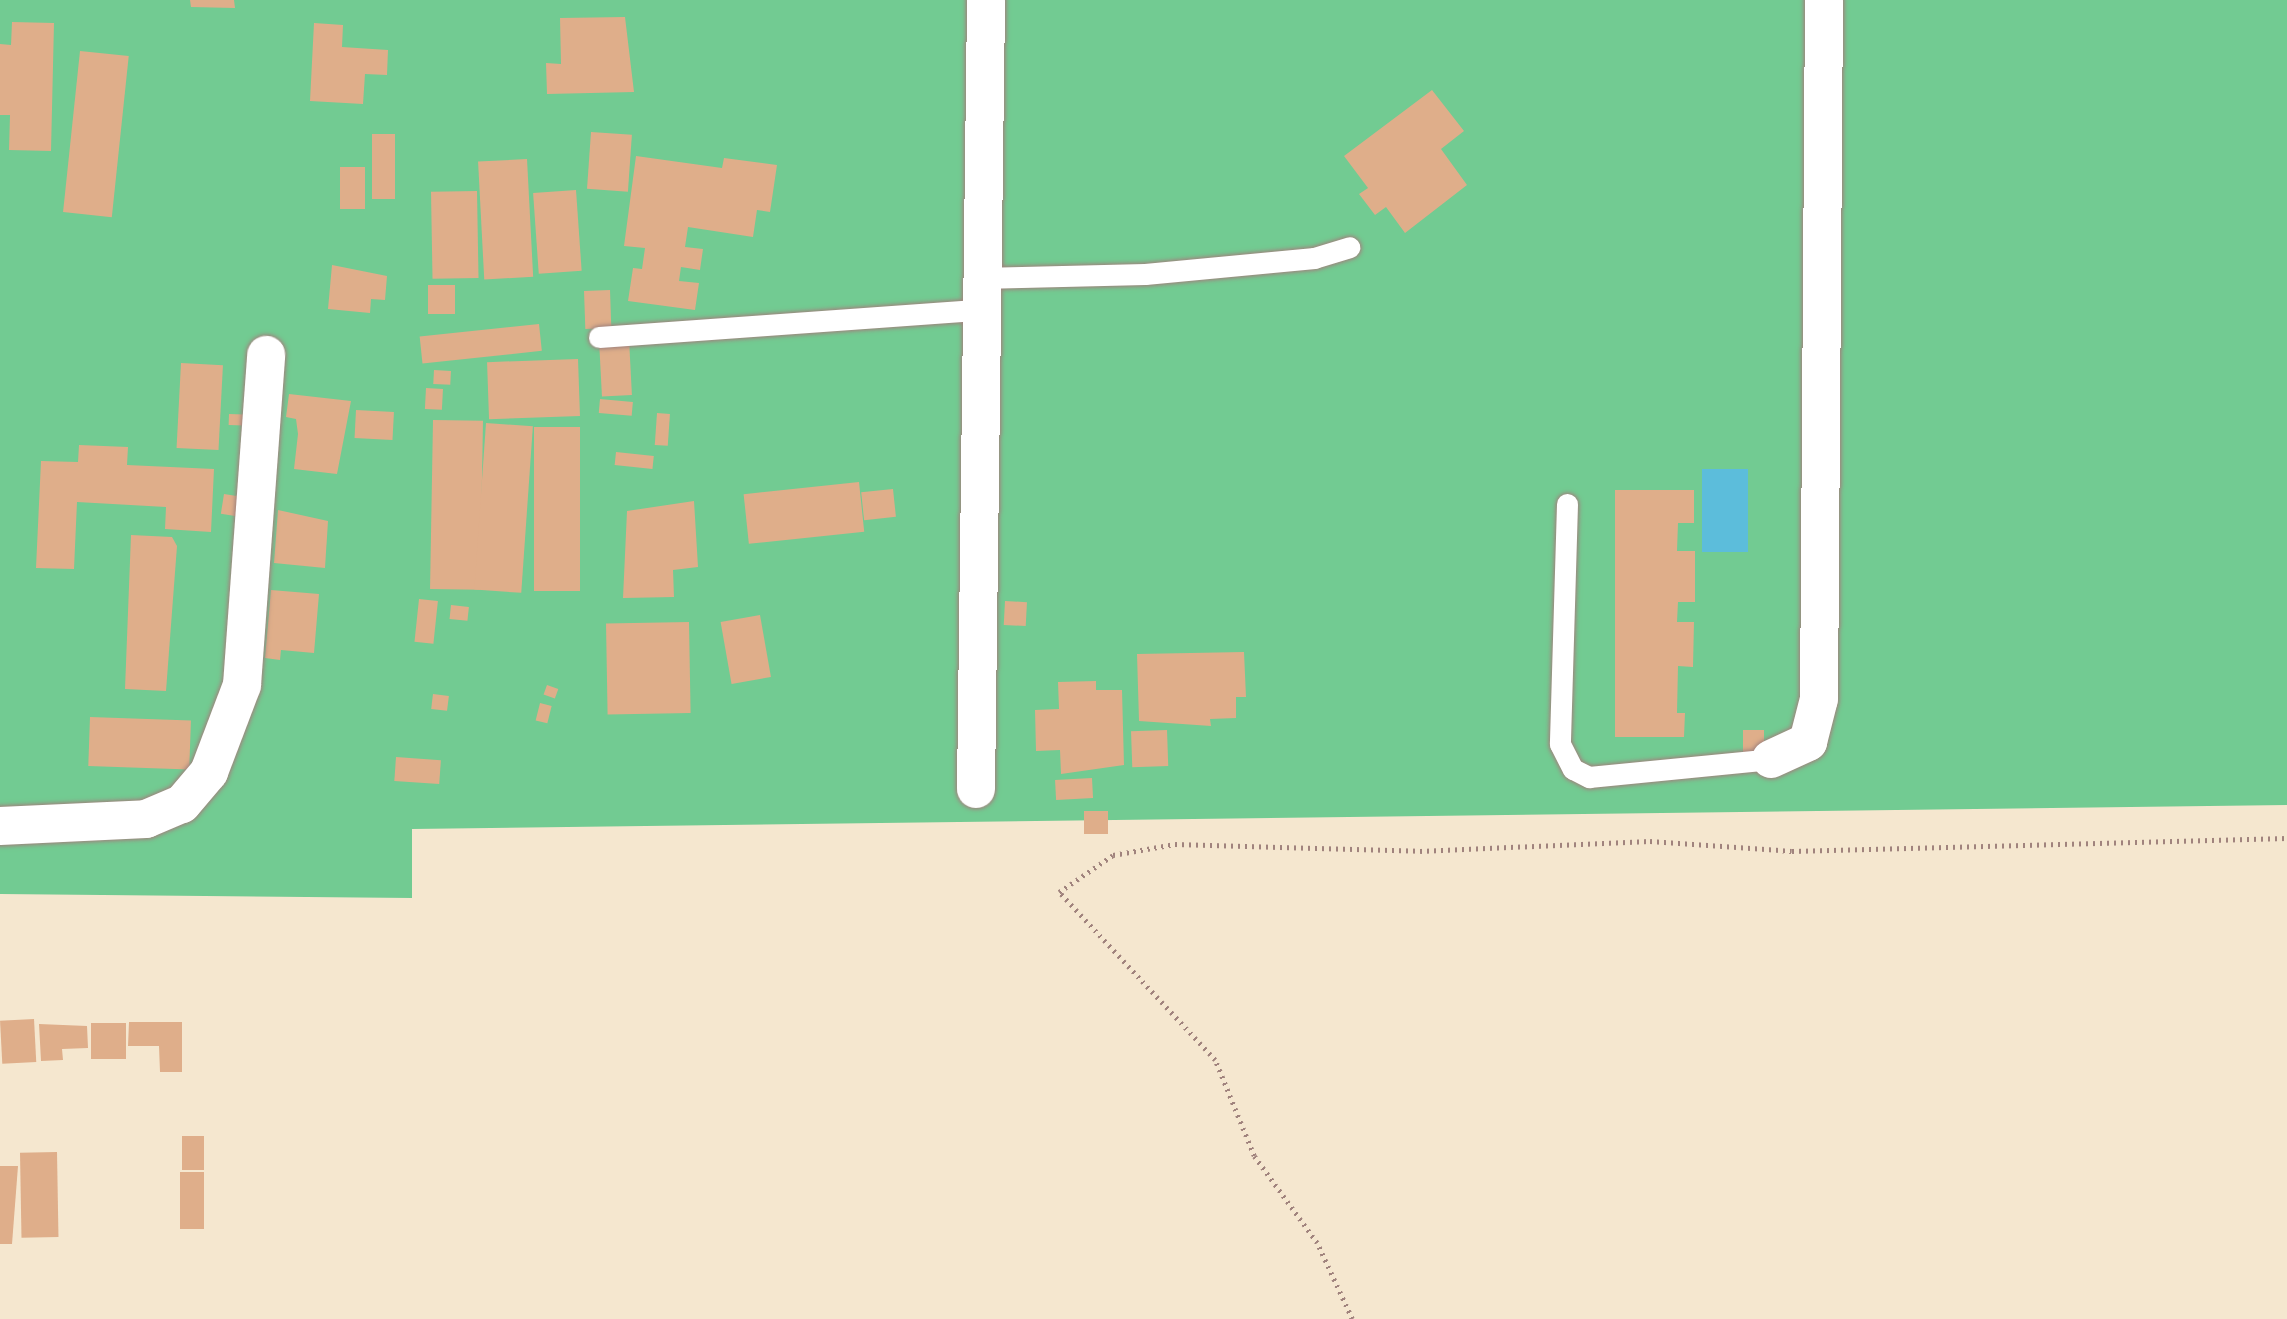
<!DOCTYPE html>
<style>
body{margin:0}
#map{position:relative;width:2287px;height:1319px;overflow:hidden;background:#f5e7cf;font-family:"Comic Neue",sans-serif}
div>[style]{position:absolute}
.green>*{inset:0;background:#72cb92}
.water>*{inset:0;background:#5cbddb;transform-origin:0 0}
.building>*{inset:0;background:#dfae8a;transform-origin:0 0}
.path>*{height:4.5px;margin-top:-2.25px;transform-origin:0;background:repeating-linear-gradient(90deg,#a0837d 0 2px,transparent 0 7px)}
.roads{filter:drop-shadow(0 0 2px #a0837d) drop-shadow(0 0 2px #a0837d)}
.service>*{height:21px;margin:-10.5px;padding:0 10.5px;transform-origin:10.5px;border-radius:10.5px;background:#fff}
.minor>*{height:38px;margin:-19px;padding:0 19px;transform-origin:19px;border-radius:19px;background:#fff}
span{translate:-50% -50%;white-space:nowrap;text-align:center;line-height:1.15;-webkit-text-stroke:5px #fdfcf7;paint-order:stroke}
</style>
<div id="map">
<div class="green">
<i style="clip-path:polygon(0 0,2287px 0,2287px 805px,412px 829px,412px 898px,0 894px)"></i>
</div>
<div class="water">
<i style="left:1702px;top:469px;width:46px;height:83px"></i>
</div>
<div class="building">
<i style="clip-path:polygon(190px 0,234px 0,235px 8px,191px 7px)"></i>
<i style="clip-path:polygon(625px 17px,634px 92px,547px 94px,546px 63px,561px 64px,560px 18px)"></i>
<i style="clip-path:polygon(12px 22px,54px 23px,51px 151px,9px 150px,10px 115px,0 115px,0 44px,11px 45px)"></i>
<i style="clip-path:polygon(314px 23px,343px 25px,342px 47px,388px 50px,387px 75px,365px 74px,363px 104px,310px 101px)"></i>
<i style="left:80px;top:51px;width:49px;height:162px;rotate:6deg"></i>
<i style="clip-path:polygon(1432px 90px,1464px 131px,1441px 149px,1467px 185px,1405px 233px,1386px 207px,1375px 215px,1359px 194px,1368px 188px,1344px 156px)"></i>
<i style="left:591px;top:132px;width:41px;height:57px;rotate:4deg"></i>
<i style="left:372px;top:134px;width:23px;height:65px"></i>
<i style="clip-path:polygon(636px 156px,722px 168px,724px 158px,777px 165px,770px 212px,757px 210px,753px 237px,688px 227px,685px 247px,703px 249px,700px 270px,681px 267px,679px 281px,699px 283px,695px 310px,628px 301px,633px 268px,642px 269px,645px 248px,624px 246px)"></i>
<i style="left:527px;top:159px;width:118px;height:49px;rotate:87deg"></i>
<i style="left:340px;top:167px;width:25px;height:42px"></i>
<i style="left:576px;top:190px;width:81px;height:43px;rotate:86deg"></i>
<i style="left:477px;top:191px;width:87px;height:46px;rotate:89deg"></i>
<i style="clip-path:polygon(332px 265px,387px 276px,385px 300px,371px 299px,370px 313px,328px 309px)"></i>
<i style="left:428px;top:285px;width:27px;height:29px"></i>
<i style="left:610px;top:290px;width:38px;height:26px;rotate:88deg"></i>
<i style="left:539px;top:324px;width:27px;height:120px;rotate:84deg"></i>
<i style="left:629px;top:339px;width:56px;height:30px;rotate:87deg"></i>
<i style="left:578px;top:359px;width:57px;height:91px;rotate:88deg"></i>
<i style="left:181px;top:363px;width:42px;height:85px;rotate:3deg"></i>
<i style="left:434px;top:370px;width:17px;height:14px;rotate:3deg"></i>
<i style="left:426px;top:388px;width:17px;height:21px;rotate:3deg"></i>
<i style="clip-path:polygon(289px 394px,351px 401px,337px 474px,294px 469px,298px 434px,296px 419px,286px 417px)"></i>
<i style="left:600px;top:399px;width:33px;height:14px;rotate:5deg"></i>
<i style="left:356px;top:410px;width:38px;height:28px;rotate:3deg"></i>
<i style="left:657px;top:413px;width:13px;height:32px;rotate:4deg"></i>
<i style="left:229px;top:414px;width:23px;height:11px;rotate:2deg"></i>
<i style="left:433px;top:420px;width:50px;height:169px;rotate:1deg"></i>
<i style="left:486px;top:423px;width:47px;height:167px;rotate:4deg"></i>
<i style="left:534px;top:427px;width:46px;height:164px"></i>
<i style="clip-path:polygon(79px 445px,128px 447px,127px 465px,214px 469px,211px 532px,165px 529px,166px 507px,77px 502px,74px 569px,36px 568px,41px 461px,78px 462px)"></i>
<i style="left:616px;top:452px;width:38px;height:13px;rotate:6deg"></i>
<i style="left:859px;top:482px;width:50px;height:116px;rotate:84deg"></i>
<i style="left:893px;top:489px;width:28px;height:32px;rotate:84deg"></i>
<i style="clip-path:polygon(1615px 490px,1694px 490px,1694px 523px,1678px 523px,1677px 551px,1695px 551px,1695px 602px,1678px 602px,1677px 622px,1694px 622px,1693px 667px,1678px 666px,1677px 713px,1685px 713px,1684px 737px,1615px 737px)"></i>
<i style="left:224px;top:494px;width:24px;height:20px;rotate:9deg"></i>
<i style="clip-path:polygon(694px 501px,698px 567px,673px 570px,674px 597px,623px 598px,627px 511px)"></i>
<i style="clip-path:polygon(278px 510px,328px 521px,325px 568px,274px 563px)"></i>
<i style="clip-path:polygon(131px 535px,172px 537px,177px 546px,166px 691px,125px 689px)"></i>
<i style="clip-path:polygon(271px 590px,319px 594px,314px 653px,281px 650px,280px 660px,265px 658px)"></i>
<i style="left:419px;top:599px;width:19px;height:43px;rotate:6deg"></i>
<i style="left:1005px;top:601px;width:22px;height:24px;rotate:3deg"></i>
<i style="left:451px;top:605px;width:18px;height:14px;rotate:6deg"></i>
<i style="left:760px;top:615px;width:63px;height:40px;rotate:80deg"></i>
<i style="left:689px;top:622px;width:91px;height:83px;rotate:89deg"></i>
<i style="clip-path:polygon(1244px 652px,1246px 697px,1236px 697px,1236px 718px,1210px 719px,1211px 726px,1139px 721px,1137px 654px)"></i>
<i style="clip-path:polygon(1096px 681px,1096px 690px,1122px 690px,1124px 765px,1061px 774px,1060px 750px,1036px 751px,1035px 710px,1059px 709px,1058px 682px)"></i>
<i style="left:547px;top:685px;width:12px;height:10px;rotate:20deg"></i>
<i style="left:433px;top:694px;width:16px;height:15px;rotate:7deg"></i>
<i style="left:540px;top:703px;width:12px;height:18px;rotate:14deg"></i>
<i style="left:90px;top:717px;width:101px;height:49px;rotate:2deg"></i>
<i style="left:1167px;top:730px;width:36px;height:36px;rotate:88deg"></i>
<i style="left:1743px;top:730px;width:21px;height:25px"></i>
<i style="left:396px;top:757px;width:45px;height:24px;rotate:4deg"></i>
<i style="left:1092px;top:778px;width:20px;height:37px;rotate:87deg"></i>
<i style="left:1084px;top:811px;width:24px;height:23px"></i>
<i style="left:34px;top:1019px;width:43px;height:34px;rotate:87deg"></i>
<i style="clip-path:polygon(129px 1022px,182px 1022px,182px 1072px,160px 1072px,159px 1046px,128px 1046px)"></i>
<i style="left:126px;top:1023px;width:36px;height:35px;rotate:90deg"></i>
<i style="clip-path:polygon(39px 1024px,87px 1026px,88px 1048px,62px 1049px,63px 1060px,41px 1061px)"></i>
<i style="left:204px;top:1136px;width:34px;height:22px;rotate:90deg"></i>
<i style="left:57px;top:1152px;width:85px;height:37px;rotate:89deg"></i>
<i style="clip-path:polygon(0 1166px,18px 1166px,12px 1244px,0 1244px)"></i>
<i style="left:180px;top:1172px;width:24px;height:57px"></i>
</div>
<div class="path">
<i style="left:1352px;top:1319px;width:84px;rotate:-114.7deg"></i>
<i style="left:1317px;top:1243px;width:107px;rotate:-125.9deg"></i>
<i style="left:1254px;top:1156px;width:104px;rotate:-112.1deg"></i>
<i style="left:1215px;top:1060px;width:229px;rotate:-132.9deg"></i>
<i style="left:1059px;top:892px;width:65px;rotate:-34.4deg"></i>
<i style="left:1113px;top:855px;width:63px;rotate:-10.1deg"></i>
<i style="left:1175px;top:844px;width:245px;rotate:1.6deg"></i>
<i style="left:1420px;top:851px;width:230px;rotate:-2.5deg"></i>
<i style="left:1650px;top:841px;width:142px;rotate:4deg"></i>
<i style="left:1792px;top:851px;width:495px;rotate:-1.5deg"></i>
</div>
<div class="roads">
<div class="service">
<i style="left:980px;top:278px;width:165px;rotate:-1.4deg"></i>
<i style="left:1145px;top:274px;width:170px;rotate:-5.4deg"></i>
<i style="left:1314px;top:258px;width:37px;rotate:-17deg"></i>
<i style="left:599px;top:337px;width:381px;rotate:-4.1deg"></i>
<i style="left:1567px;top:504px;width:240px;rotate:91.7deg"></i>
<i style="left:1560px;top:744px;width:28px;rotate:63deg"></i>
<i style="left:1573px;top:769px;width:18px;rotate:27deg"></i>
<i style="left:1589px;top:777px;width:183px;rotate:-5.6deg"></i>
</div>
<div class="minor">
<i style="left:1771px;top:759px;width:41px;rotate:-24.7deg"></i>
<i style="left:1808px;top:742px;width:44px;rotate:-75.7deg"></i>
<i style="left:1819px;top:699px;width:699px;rotate:-89.59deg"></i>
<i style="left:976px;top:789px;width:789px;rotate:-89.27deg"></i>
<i style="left:0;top:826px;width:146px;rotate:-2.7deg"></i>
<i style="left:146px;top:819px;width:39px;rotate:-23deg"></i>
<i style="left:182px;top:804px;width:42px;rotate:-49.8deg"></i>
<i style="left:209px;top:772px;width:93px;rotate:-69.2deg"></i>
<i style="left:242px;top:685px;width:331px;rotate:-85.8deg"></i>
</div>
</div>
</div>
